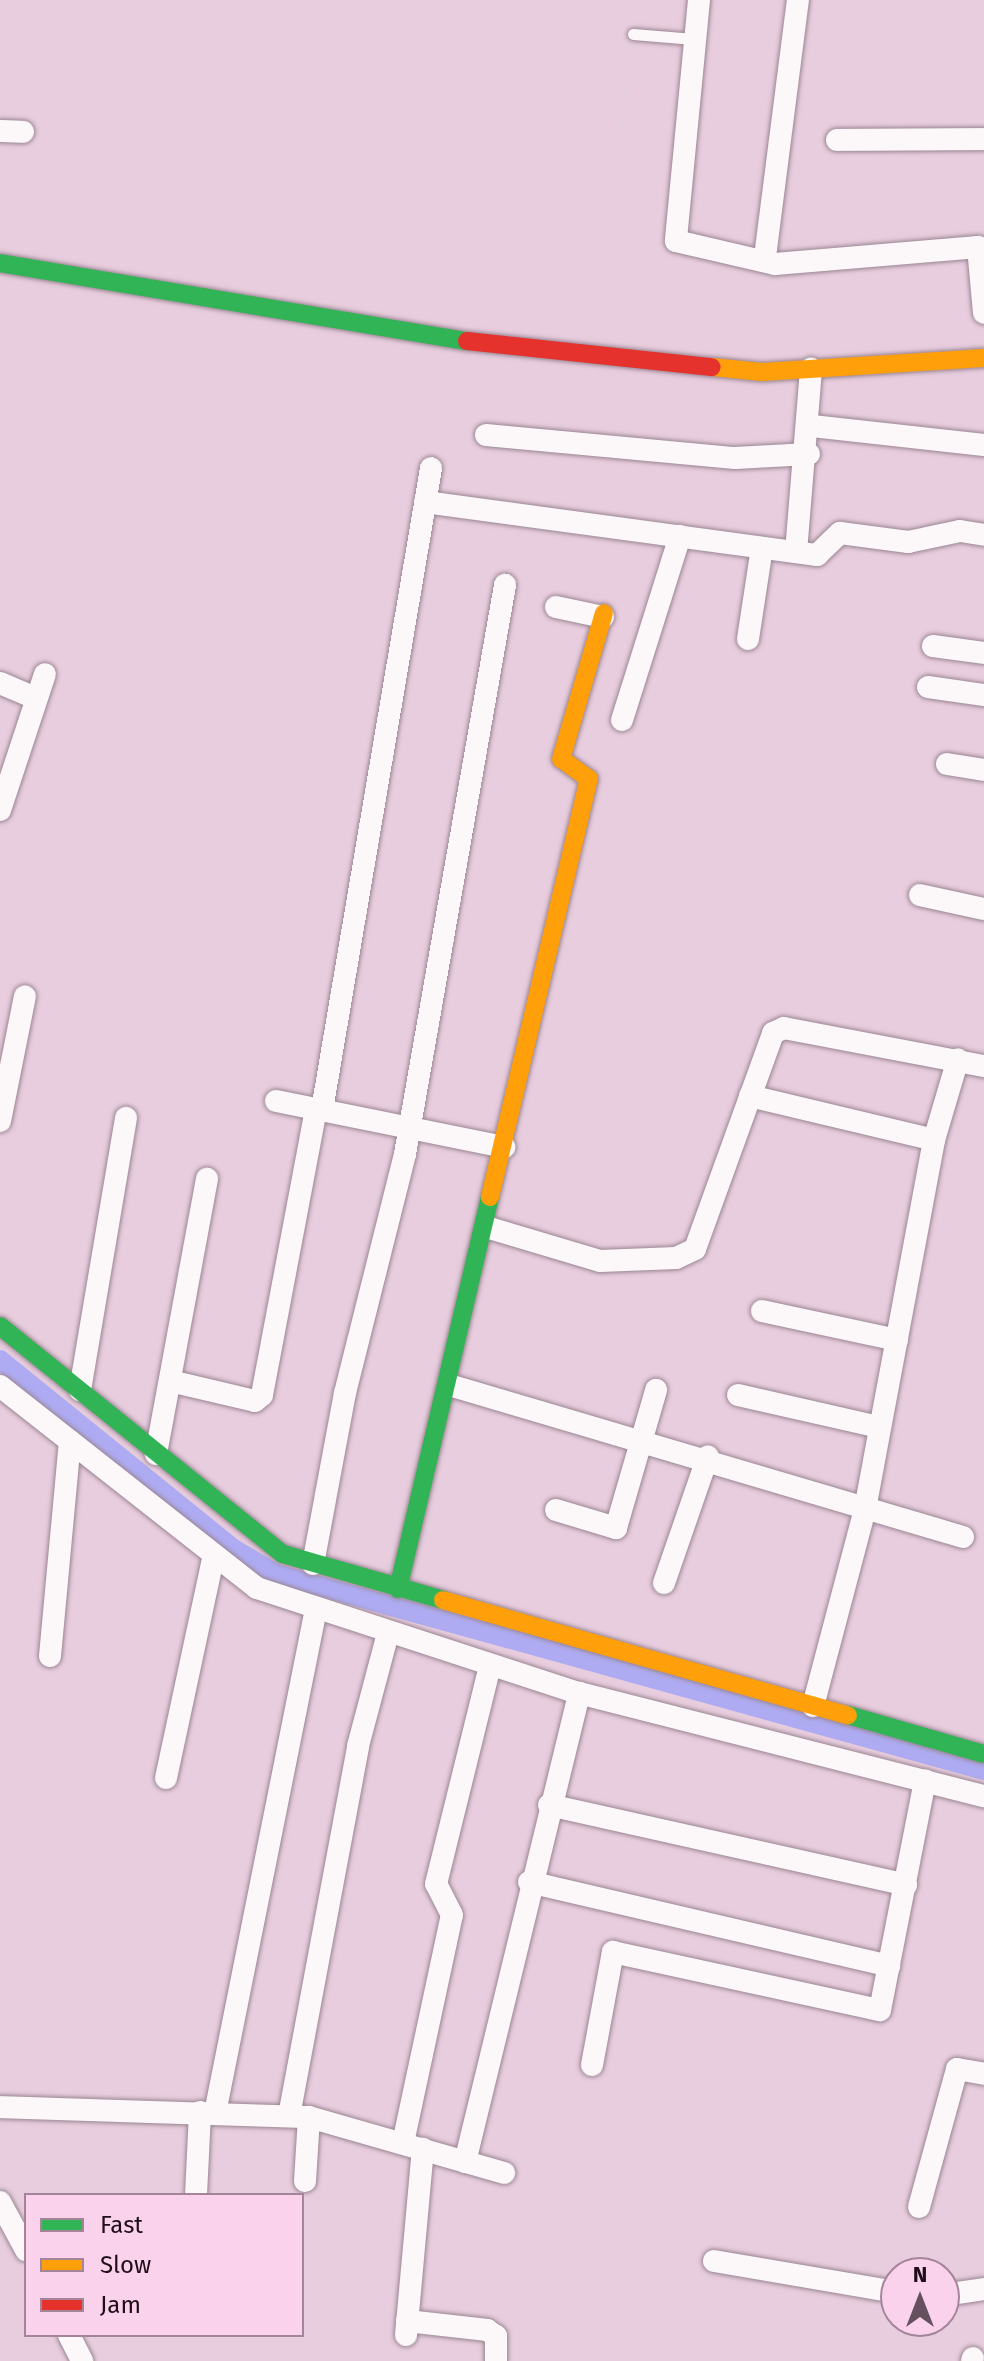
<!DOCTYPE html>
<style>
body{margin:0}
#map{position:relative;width:984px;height:2361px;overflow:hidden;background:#e8cdde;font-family:"Fira Sans",sans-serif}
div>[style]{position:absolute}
.canal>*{height:20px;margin:-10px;padding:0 10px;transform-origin:10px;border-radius:10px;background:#aeabf2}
.path>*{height:3px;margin-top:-1.5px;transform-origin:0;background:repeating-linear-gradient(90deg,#dcd3d9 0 2px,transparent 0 8px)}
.roads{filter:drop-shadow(0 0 2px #9a8693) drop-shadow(0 0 2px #9a8693)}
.lane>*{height:11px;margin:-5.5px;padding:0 5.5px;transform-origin:5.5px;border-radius:5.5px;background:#fcf8fa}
.street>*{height:22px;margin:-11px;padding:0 11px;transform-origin:11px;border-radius:11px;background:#fcf8fa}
.fast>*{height:18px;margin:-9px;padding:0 9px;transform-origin:9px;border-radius:9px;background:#30b455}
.slow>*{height:18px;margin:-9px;padding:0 9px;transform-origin:9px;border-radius:9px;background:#ff9f0a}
.jam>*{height:18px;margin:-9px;padding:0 9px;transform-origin:9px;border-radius:9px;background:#e5322d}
span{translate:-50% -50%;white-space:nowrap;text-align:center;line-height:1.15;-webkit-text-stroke:8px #fbd2ec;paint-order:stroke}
.legend{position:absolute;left:24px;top:2193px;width:280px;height:144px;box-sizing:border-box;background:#fbd2ec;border:2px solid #a38498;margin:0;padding:10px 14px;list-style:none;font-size:24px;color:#1f0e19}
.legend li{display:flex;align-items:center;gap:16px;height:40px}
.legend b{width:40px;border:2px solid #a38498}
.north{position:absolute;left:880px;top:2257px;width:80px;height:80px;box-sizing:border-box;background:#fbd2ec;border:2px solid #a38498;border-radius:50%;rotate:0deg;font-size:22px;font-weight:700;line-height:32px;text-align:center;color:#1f0e19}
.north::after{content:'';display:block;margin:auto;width:28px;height:36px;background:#65515e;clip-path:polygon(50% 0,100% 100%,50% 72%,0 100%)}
</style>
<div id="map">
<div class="canal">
<i style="left:0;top:1360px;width:299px;rotate:39deg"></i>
<i style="left:232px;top:1548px;width:51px;rotate:30.6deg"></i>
<i style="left:276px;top:1574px;width:735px;rotate:15.47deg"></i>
</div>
<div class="path">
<i style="left:634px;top:20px;width:20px;rotate:-81deg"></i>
<i style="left:612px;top:206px;width:160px;rotate:-83.2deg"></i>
</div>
<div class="roads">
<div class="lane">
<i style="left:633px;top:34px;width:61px;rotate:4.7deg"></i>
</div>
<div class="street">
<i style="left:699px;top:0;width:242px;rotate:95.5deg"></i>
<i style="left:676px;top:241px;width:102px;rotate:13.1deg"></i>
<i style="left:775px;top:264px;width:204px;rotate:-4.8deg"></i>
<i style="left:978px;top:247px;width:66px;rotate:84.8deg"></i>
<i style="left:0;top:131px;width:23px;rotate:2deg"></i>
<i style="left:837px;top:140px;width:147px;rotate:-0.4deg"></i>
<i style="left:765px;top:257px;width:259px;rotate:-82.7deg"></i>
<i style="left:812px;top:426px;width:173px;rotate:6.3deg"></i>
<i style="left:486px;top:435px;width:250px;rotate:5.3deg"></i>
<i style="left:735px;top:458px;width:74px;rotate:-3.1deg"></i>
<i style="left:425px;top:502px;width:396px;rotate:7.7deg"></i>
<i style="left:817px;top:555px;width:32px;rotate:-44deg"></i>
<i style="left:840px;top:533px;width:69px;rotate:7.5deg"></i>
<i style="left:908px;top:542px;width:53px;rotate:-11.9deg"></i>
<i style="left:960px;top:531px;width:24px;rotate:9deg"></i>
<i style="left:796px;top:552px;width:184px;rotate:-85.3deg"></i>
<i style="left:556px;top:607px;width:48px;rotate:12deg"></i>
<i style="left:748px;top:639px;width:92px;rotate:-81.3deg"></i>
<i style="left:933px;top:646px;width:51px;rotate:7.8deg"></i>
<i style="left:0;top:683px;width:38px;rotate:23deg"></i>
<i style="left:928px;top:687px;width:57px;rotate:8.1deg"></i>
<i style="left:622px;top:720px;width:193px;rotate:-72.5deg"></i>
<i style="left:947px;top:764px;width:37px;rotate:9deg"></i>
<i style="left:0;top:810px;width:143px;rotate:-71.7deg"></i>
<i style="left:920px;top:895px;width:66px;rotate:12.3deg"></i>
<i style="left:750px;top:1096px;width:189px;rotate:13.4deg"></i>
<i style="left:276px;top:1101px;width:233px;rotate:11.4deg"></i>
<i style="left:322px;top:1110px;width:651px;rotate:-80.36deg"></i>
<i style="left:0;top:1121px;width:127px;rotate:-78.7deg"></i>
<i style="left:486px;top:1227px;width:119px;rotate:16.6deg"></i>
<i style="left:600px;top:1261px;width:76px;rotate:-2.3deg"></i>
<i style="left:676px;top:1258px;width:21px;rotate:-25deg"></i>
<i style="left:695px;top:1249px;width:230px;rotate:-70.1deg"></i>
<i style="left:773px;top:1033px;width:12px;rotate:-24deg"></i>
<i style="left:784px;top:1028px;width:204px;rotate:10.8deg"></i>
<i style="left:762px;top:1311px;width:138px;rotate:12.1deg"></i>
<i style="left:170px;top:1381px;width:87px;rotate:13.2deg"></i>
<i style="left:255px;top:1401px;width:9px;rotate:-41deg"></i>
<i style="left:262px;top:1395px;width:291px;rotate:-79.3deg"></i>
<i style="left:449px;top:1385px;width:536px;rotate:16.47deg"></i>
<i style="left:0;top:1386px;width:327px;rotate:38.2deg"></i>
<i style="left:257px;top:1588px;width:339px;rotate:18.1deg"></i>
<i style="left:579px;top:1693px;width:418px;rotate:14.3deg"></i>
<i style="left:80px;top:1390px;width:276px;rotate:-80.4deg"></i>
<i style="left:738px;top:1395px;width:145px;rotate:12.8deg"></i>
<i style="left:156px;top:1454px;width:280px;rotate:-79.5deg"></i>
<i style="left:556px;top:1510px;width:63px;rotate:16.7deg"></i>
<i style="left:616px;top:1528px;width:144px;rotate:-73.8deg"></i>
<i style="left:313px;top:1564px;width:174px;rotate:-79.4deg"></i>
<i style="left:345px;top:1393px;width:246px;rotate:-75.9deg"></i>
<i style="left:405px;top:1154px;width:578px;rotate:-80.03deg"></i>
<i style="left:664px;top:1583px;width:134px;rotate:-70.9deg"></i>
<i style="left:50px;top:1656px;width:216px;rotate:-84.7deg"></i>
<i style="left:813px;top:1706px;width:204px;rotate:-75.2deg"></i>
<i style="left:865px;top:1509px;width:375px;rotate:-79.4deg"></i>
<i style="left:934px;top:1140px;width:84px;rotate:-73.5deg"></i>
<i style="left:166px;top:1778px;width:225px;rotate:-77.9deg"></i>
<i style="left:549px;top:1805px;width:366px;rotate:12.6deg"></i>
<i style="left:529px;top:1882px;width:370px;rotate:13.1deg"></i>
<i style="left:592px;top:2065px;width:115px;rotate:-79.5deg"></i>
<i style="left:613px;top:1952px;width:273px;rotate:12.3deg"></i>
<i style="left:880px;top:2010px;width:234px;rotate:-78.9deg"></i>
<i style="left:0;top:2107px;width:309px;rotate:1.9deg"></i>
<i style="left:309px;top:2117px;width:203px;rotate:16deg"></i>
<i style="left:215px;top:2113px;width:514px;rotate:-78.67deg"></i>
<i style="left:289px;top:2116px;width:376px;rotate:-79.4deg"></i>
<i style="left:358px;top:1746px;width:117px;rotate:-75.1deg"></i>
<i style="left:403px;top:2143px;width:233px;rotate:-77.9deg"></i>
<i style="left:452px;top:1915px;width:35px;rotate:-117deg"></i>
<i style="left:436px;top:1884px;width:225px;rotate:-76.1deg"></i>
<i style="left:465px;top:2162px;width:483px;rotate:-76.3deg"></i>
<i style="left:305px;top:2181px;width:64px;rotate:-86.4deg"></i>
<i style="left:196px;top:2195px;width:83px;rotate:-87.2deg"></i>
<i style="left:0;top:2202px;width:55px;rotate:61.6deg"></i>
<i style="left:919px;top:2207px;width:143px;rotate:-74.6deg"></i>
<i style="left:957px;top:2069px;width:27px;rotate:10deg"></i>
<i style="left:714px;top:2261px;width:185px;rotate:9.7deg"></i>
<i style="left:944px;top:2295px;width:40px;rotate:-8.5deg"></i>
<i style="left:407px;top:2321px;width:81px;rotate:6.4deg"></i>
<i style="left:487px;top:2330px;width:11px;rotate:34deg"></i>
<i style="left:496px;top:2336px;width:25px;rotate:90deg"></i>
<i style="left:69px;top:2335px;width:29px;rotate:63deg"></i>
<i style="left:406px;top:2335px;width:187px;rotate:-84.8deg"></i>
<i style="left:972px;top:2361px;width:3px;rotate:-72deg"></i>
</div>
<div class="fast">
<i style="left:0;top:263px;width:473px;rotate:9.5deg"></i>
<i style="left:0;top:1326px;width:363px;rotate:38.9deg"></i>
<i style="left:283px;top:1554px;width:166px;rotate:16deg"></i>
<i style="left:398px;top:1589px;width:403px;rotate:-76.8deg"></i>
<i style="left:848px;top:1715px;width:141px;rotate:16deg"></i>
</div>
<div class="slow">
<i style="left:712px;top:367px;width:50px;rotate:5.7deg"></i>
<i style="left:762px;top:372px;width:222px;rotate:-3.6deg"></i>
<i style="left:490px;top:1197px;width:430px;rotate:-76.7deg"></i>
<i style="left:589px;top:779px;width:34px;rotate:-144deg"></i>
<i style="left:561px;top:759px;width:152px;rotate:-73.6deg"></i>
<i style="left:443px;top:1600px;width:421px;rotate:15.9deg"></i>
</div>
<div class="jam">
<i style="left:467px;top:341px;width:246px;rotate:6.1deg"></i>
</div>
</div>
<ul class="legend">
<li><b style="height:10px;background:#30b455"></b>Fast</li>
<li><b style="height:10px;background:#ff9f0a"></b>Slow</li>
<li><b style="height:10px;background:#e5322d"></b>Jam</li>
</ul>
<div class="north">N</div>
</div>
